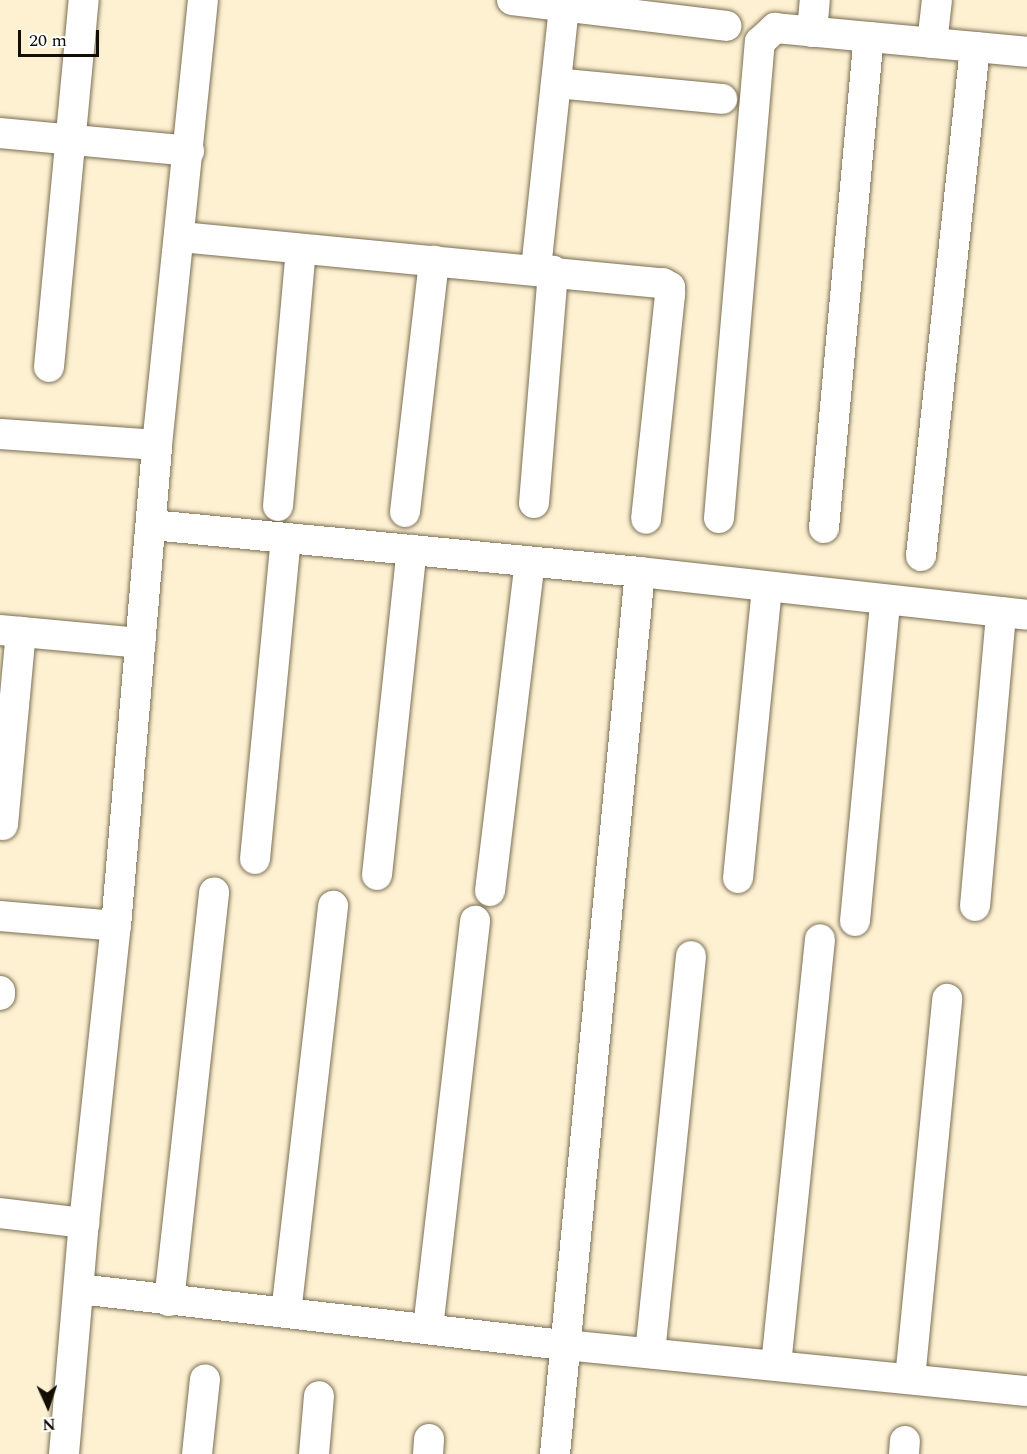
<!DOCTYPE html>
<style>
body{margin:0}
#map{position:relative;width:1027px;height:1454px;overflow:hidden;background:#fef1d2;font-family:Spectral,serif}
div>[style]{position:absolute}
.roads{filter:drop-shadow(0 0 2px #7a6e53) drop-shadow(0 0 2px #7a6e53)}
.minor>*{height:30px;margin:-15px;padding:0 15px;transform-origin:15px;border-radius:15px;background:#fff}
span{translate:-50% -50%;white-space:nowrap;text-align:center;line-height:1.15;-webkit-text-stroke:4.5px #fff;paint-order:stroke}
.north{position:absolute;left:18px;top:1376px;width:60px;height:60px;-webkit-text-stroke:4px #fff;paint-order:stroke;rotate:177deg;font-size:16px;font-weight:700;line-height:24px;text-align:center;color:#120e04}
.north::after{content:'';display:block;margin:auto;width:21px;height:27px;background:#120e04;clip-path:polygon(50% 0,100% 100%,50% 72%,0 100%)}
.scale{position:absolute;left:18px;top:30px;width:81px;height:27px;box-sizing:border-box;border:3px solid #120e04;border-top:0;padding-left:8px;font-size:18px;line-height:21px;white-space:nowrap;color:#120e04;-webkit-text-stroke:4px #fff;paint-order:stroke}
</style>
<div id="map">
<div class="roads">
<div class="minor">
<i style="left:512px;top:0;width:216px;rotate:6.9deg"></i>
<i style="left:812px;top:32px;width:32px;rotate:-85deg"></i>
<i style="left:932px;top:43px;width:43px;rotate:-83.4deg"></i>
<i style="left:556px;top:83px;width:167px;rotate:5.5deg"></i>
<i style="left:0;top:133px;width:190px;rotate:5.4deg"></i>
<i style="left:181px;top:237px;width:484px;rotate:5.5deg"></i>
<i style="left:663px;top:283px;width:8px;rotate:30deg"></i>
<i style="left:670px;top:287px;width:8px;rotate:90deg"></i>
<i style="left:670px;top:295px;width:225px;rotate:96.1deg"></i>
<i style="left:536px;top:269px;width:264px;rotate:-83.9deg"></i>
<i style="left:49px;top:367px;width:369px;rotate:-84.6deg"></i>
<i style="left:0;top:434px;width:157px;rotate:4deg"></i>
<i style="left:534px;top:503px;width:233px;rotate:-85.3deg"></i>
<i style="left:278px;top:506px;width:258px;rotate:-84.9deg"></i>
<i style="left:405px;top:512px;width:253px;rotate:-83.4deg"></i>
<i style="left:719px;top:518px;width:478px;rotate:-85.1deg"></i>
<i style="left:760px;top:42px;width:21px;rotate:-43deg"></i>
<i style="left:775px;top:28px;width:253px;rotate:5.4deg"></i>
<i style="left:152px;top:525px;width:490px;rotate:5.5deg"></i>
<i style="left:640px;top:572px;width:389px;rotate:6.3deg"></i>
<i style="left:824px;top:528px;width:493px;rotate:-84.8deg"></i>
<i style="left:921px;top:556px;width:512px;rotate:-83.94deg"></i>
<i style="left:0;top:630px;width:141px;rotate:5.3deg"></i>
<i style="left:3px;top:825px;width:194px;rotate:-84.7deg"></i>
<i style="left:255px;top:859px;width:322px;rotate:-84.5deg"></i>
<i style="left:377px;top:875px;width:327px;rotate:-83.9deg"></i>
<i style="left:738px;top:878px;width:292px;rotate:-84.3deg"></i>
<i style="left:490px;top:891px;width:331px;rotate:-83.1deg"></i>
<i style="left:975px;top:906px;width:295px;rotate:-84.9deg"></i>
<i style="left:0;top:916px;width:116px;rotate:4.9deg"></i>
<i style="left:855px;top:921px;width:321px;rotate:-84.6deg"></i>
<i style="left:0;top:995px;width:4px;rotate:-90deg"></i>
<i style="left:0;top:1213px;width:85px;rotate:6.8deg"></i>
<i style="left:79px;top:1289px;width:489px;rotate:6.6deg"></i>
<i style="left:565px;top:1345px;width:464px;rotate:5.7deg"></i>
<i style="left:169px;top:1301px;width:411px;rotate:-83.7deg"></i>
<i style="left:286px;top:1313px;width:410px;rotate:-83.4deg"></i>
<i style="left:428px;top:1328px;width:410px;rotate:-83.4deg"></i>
<i style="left:650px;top:1353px;width:399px;rotate:-84.1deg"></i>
<i style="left:776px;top:1365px;width:428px;rotate:-84.1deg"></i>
<i style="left:910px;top:1379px;width:382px;rotate:-84.4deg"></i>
<i style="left:64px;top:1454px;width:232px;rotate:-85.1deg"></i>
<i style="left:84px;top:1223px;width:299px;rotate:-83.9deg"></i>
<i style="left:116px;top:926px;width:483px;rotate:-85.1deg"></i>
<i style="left:157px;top:445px;width:447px;rotate:-84.1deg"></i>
<i style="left:197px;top:1454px;width:75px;rotate:-83.9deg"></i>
<i style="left:314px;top:1454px;width:58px;rotate:-85.1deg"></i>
<i style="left:428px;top:1454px;width:15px;rotate:-86deg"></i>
<i style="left:555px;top:1454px;width:886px;rotate:-84.5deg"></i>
<i style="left:904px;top:1454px;width:13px;rotate:-86deg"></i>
</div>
</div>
<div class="north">N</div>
<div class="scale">20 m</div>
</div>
